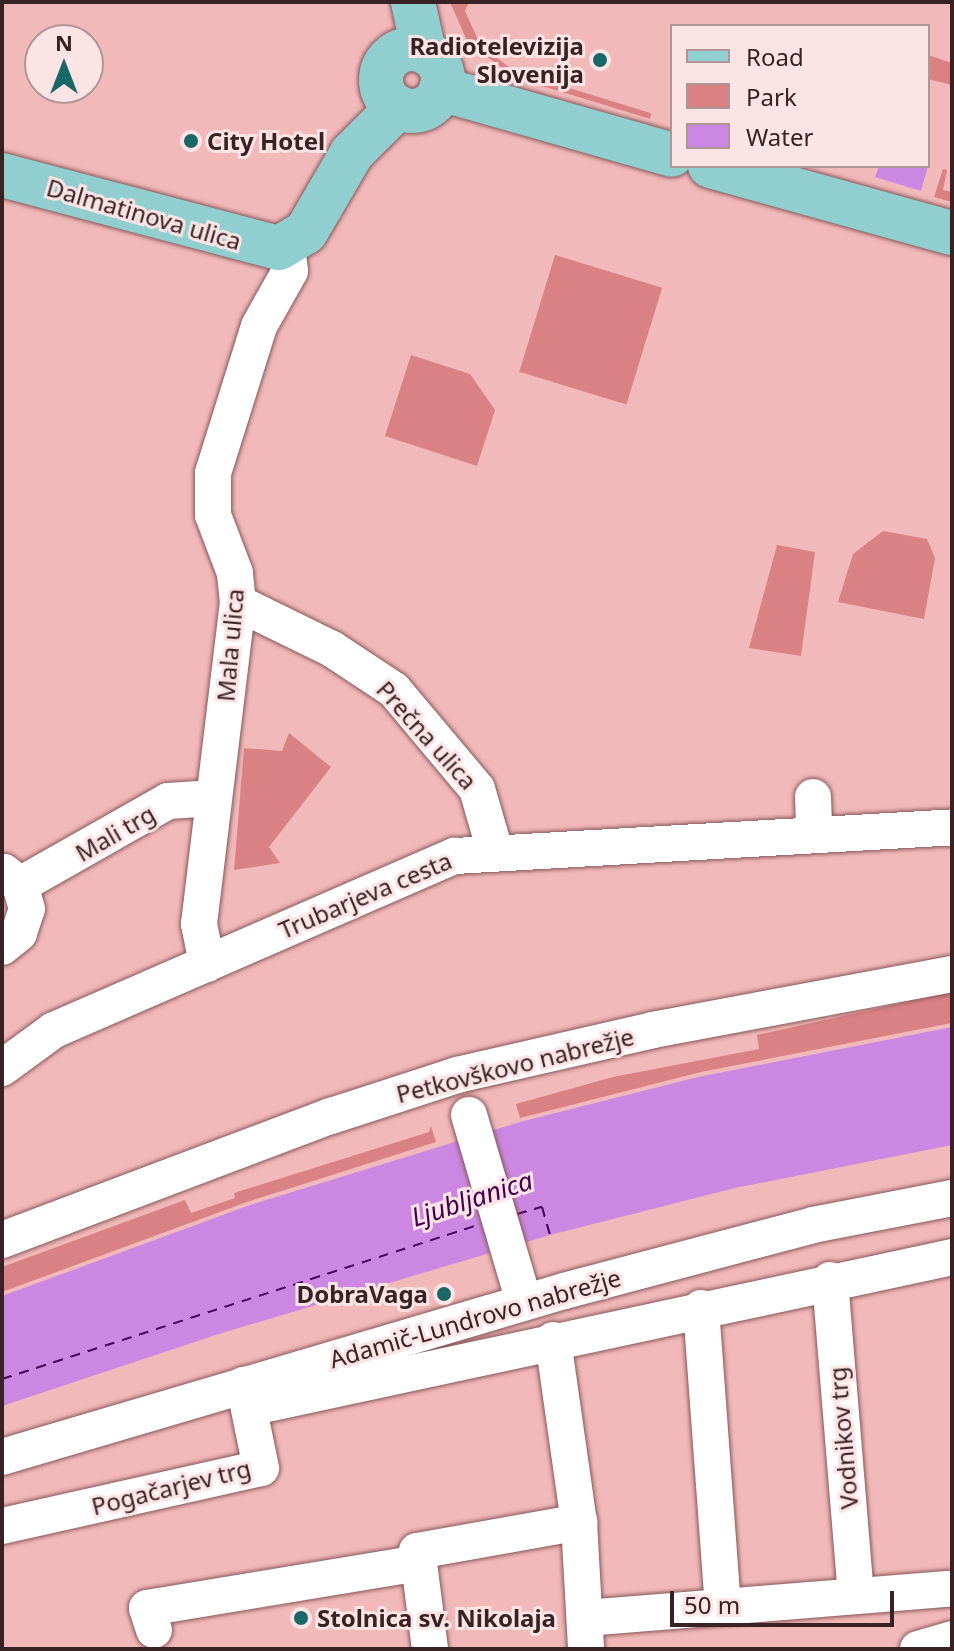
<!DOCTYPE html>
<meta charset="utf-8">
<style>
body{margin:0}
#map{position:relative;width:954px;height:1651px;overflow:hidden;background:#f2b9ba;font-family:"Noto Sans",sans-serif}
div>[style]{position:absolute}
.green>*{inset:0;background:#da8184;transform-origin:0 0}
.water>*{inset:0;background:#cc87e2}
.ferry>*{height:2px;margin-top:-1px;transform-origin:0;background:repeating-linear-gradient(90deg,#450056 0 10px,transparent 0 18px)}
.roads{filter:drop-shadow(0 0 2px #885758) drop-shadow(0 0 2px #885758)}
.minor>*{height:36px;margin:-18px;padding:0 18px;transform-origin:18px;border-radius:18px;background:#fff}
.major>*{height:44px;margin:-22px;padding:0 22px;transform-origin:22px;border-radius:22px;background:#91ced0}
.major>.ring{margin:-22px;padding:0;box-sizing:content-box;background:none;border:44px solid #91ced0;border-radius:50%}
.dots>*{width:22px;height:22px;translate:-50% -50%;box-sizing:border-box;border:4px solid #fce4e4;border-radius:50%}
span{translate:-50% -50%;white-space:nowrap;text-align:center;line-height:1.15;-webkit-text-stroke:6px #fce4e4;paint-order:stroke}
.poi-label{font-size:24px;color:#382223;font-weight:700}
.right{translate:-100% -50%;text-align:right}
.left{translate:0 -50%;text-align:left}
.street-label{font-size:24px;color:#382223}
.water-label{font-size:26px;color:#450056;font-style:italic}
.frame{position:absolute;inset:0;border:4px solid #382223;pointer-events:none}
.legend{position:absolute;left:670px;top:24px;width:260px;height:144px;box-sizing:border-box;background:#fce4e4;border:2px solid #ae9697;margin:0;padding:10px 14px;list-style:none;font-size:24px;color:#382223}
.legend li{display:flex;align-items:center;gap:16px;height:40px}
.legend b{width:40px;border:2px solid #ae9697}
.north{position:absolute;left:24px;top:24px;width:80px;height:80px;box-sizing:border-box;background:#fce4e4;border:2px solid #ae9697;border-radius:50%;rotate:0deg;font-size:22px;font-weight:700;line-height:32px;text-align:center;color:#382223}
.north::after{content:'';display:block;margin:auto;width:28px;height:36px;background:#186769;clip-path:polygon(50% 0,100% 100%,50% 72%,0 100%)}
.scale{position:absolute;left:670px;top:1591px;width:224px;height:36px;box-sizing:border-box;border:4px solid #382223;border-top:0;padding-left:10px;font-size:24px;line-height:28px;white-space:nowrap;color:#382223;-webkit-text-stroke:6px #fce4e4;paint-order:stroke}
</style>
<div id="map">
<div class="green">
<i style="clip-path:polygon(450px 2px,469px 2px,465px 11px,481px 46px,517px 73px,516px 78px,468px 43px)"></i>
<i style="clip-path:polygon(928px 55px,952px 63px,952px 85px,928px 79px)"></i>
<i style="left:530px;top:76px;width:127px;height:6px;rotate:17deg"></i>
<i style="clip-path:polygon(943px 169px,947px 170px,943px 190px,952px 192px,952px 202px,934px 197px)"></i>
<i style="left:555px;top:255px;width:112px;height:122px;rotate:17deg"></i>
<i style="clip-path:polygon(411px 355px,470px 374px,495px 410px,477px 466px,385px 436px)"></i>
<i style="clip-path:polygon(883px 531px,927px 539px,935px 558px,924px 619px,838px 602px,853px 554px)"></i>
<i style="clip-path:polygon(777px 545px,815px 552px,801px 656px,749px 648px)"></i>
<i style="clip-path:polygon(289px 733px,331px 767px,269px 847px,280px 863px,234px 870px,244px 748px,282px 751px)"></i>
<i style="clip-path:polygon(952px 992px,952px 1023px,701px 1072px,520px 1118px,516px 1104px,613px 1077px,759px 1049px,757px 1035px)"></i>
<i style="clip-path:polygon(431px 1126px,436px 1142px,247px 1202px,2px 1292px,2px 1267px,185px 1200px,191px 1213px,235px 1198px,234px 1193px,429px 1132px)"></i>
</div>
<div class="water">
<i style="clip-path:polygon(879px 166px,928px 166px,921px 191px,875px 177px)"></i>
<i style="clip-path:polygon(952px 1027px,952px 1145px,735px 1188px,550px 1235px,222px 1333px,2px 1406px,2px 1296px,250px 1205px,520px 1122px,698px 1077px)"></i>
</div>
<div class="ferry">
<i style="left:517px;top:1214px;width:26px;rotate:-16deg"></i>
<i style="left:542px;top:1207px;width:29px;rotate:74deg"></i>
<i style="left:2px;top:1379px;width:507px;rotate:-17.93deg"></i>
</div>
<div class="roads">
<div class="minor">
<i style="left:238px;top:603px;width:105px;rotate:26.1deg"></i>
<i style="left:332px;top:649px;width:74px;rotate:33.5deg"></i>
<i style="left:394px;top:690px;width:129px;rotate:50deg"></i>
<i style="left:477px;top:789px;width:65px;rotate:73.8deg"></i>
<i style="left:813px;top:797px;width:38px;rotate:88deg"></i>
<i style="left:20px;top:885px;width:170px;rotate:-29.6deg"></i>
<i style="left:168px;top:801px;width:46px;rotate:-3.7deg"></i>
<i style="left:2px;top:947px;width:22px;rotate:-39deg"></i>
<i style="left:19px;top:933px;width:25px;rotate:-72deg"></i>
<i style="left:27px;top:909px;width:25px;rotate:-106deg"></i>
<i style="left:20px;top:885px;width:21px;rotate:-141deg"></i>
<i style="left:207px;top:964px;width:41px;rotate:-101.3deg"></i>
<i style="left:199px;top:924px;width:323px;rotate:-83.1deg"></i>
<i style="left:238px;top:603px;width:30px;rotate:-96deg"></i>
<i style="left:235px;top:573px;width:62px;rotate:-110.8deg"></i>
<i style="left:213px;top:515px;width:42px;rotate:-90deg"></i>
<i style="left:213px;top:473px;width:154px;rotate:-72.6deg"></i>
<i style="left:259px;top:326px;width:63px;rotate:-60.6deg"></i>
<i style="left:290px;top:271px;width:24px;rotate:-97deg"></i>
<i style="left:2px;top:1068px;width:64px;rotate:-36.2deg"></i>
<i style="left:54px;top:1030px;width:437px;rotate:-23.5deg"></i>
<i style="left:455px;top:856px;width:498px;rotate:-3.3deg"></i>
<i style="left:469px;top:1115px;width:195px;rotate:73.6deg"></i>
<i style="left:2px;top:1240px;width:352px;rotate:-20.7deg"></i>
<i style="left:331px;top:1116px;width:133px;rotate:-18deg"></i>
<i style="left:457px;top:1075px;width:201px;rotate:-12.9deg"></i>
<i style="left:653px;top:1030px;width:304px;rotate:-10.6deg"></i>
<i style="left:830px;top:1280px;width:316px;rotate:85.3deg"></i>
<i style="left:701px;top:1308px;width:300px;rotate:85.8deg"></i>
<i style="left:553px;top:1340px;width:184px;rotate:81.9deg"></i>
<i style="left:579px;top:1522px;width:127px;rotate:86.8deg"></i>
<i style="left:249px;top:1408px;width:719px;rotate:-12.12deg"></i>
<i style="left:2px;top:1457px;width:586px;rotate:-16.46deg"></i>
<i style="left:564px;top:1291px;width:258px;rotate:-14.8deg"></i>
<i style="left:813px;top:1225px;width:142px;rotate:-11deg"></i>
<i style="left:2px;top:1526px;width:265px;rotate:-12.6deg"></i>
<i style="left:261px;top:1468px;width:85px;rotate:-101.6deg"></i>
<i style="left:419px;top:1563px;width:87px;rotate:82.7deg"></i>
<i style="left:585px;top:1618px;width:364px;rotate:-4.6deg"></i>
<i style="left:154px;top:1630px;width:23px;rotate:-108deg"></i>
<i style="left:147px;top:1608px;width:276px;rotate:-9.4deg"></i>
<i style="left:419px;top:1563px;width:12px;rotate:-99deg"></i>
<i style="left:417px;top:1551px;width:165px;rotate:-10.1deg"></i>
<i style="left:918px;top:1649px;width:35px;rotate:-16deg"></i>
</div>
<div class="major">
<i style="left:413px;top:2px;width:51px;rotate:77.6deg"></i>
<i class="ring" style="left:381px;top:49px;width:18px;height:18px"></i>
<i style="left:441px;top:89px;width:240px;rotate:15.9deg"></i>
<i style="left:710px;top:166px;width:251px;rotate:15.5deg"></i>
<i style="left:2px;top:175px;width:286px;rotate:14.8deg"></i>
<i style="left:279px;top:248px;width:31px;rotate:-31deg"></i>
<i style="left:306px;top:232px;width:91px;rotate:-59.8deg"></i>
<i style="left:352px;top:153px;width:65px;rotate:-45deg"></i>
</div>
</div>
<div class="dots">
<i style="left:600px;top:60px;background:#186769"></i>
<i style="left:191px;top:141px;background:#186769"></i>
<i style="left:444px;top:1294px;background:#186769"></i>
<i style="left:301px;top:1618px;background:#186769"></i>
</div>
<div class="poi-label">
<span class="right" style="left:584px;top:60px">Radiotelevizija<br>Slovenija</span>
<span class="left" style="left:207px;top:141px">City Hotel</span>
<span class="right" style="left:428px;top:1294px">DobraVaga</span>
<span class="left" style="left:317px;top:1618px">Stolnica sv. Nikolaja</span>
</div>
<div class="street-label">
<span style="left:144px;top:214px;rotate:16deg">Dalmatinova ulica</span>
<span style="left:230px;top:645px;rotate:-85deg">Mala ulica</span>
<span style="left:427px;top:735px;rotate:48deg">Prečna ulica</span>
<span style="left:115px;top:833px;rotate:-30deg">Mali trg</span>
<span style="left:365px;top:895px;rotate:-23deg">Trubarjeva cesta</span>
<span style="left:515px;top:1065px;rotate:-14deg">Petkovškovo nabrežje</span>
<span style="left:475px;top:1318px;rotate:-16deg">Adamič-Lundrovo nabrežje</span>
<span style="left:843px;top:1438px;rotate:-95deg">Vodnikov trg</span>
<span style="left:171px;top:1487px;rotate:-14deg">Pogačarjev trg</span>
</div>
<div class="water-label">
<span style="left:472px;top:1199px;rotate:-18deg">Ljubljanica</span>
</div>
<div class="frame"></div>
<ul class="legend">
<li><b style="height:10px;background:#91ced0"></b>Road</li>
<li><b style="height:22px;background:#da8184"></b>Park</li>
<li><b style="height:22px;background:#cc87e2"></b>Water</li>
</ul>
<div class="north">N</div>
<div class="scale">50 m</div>
</div>
